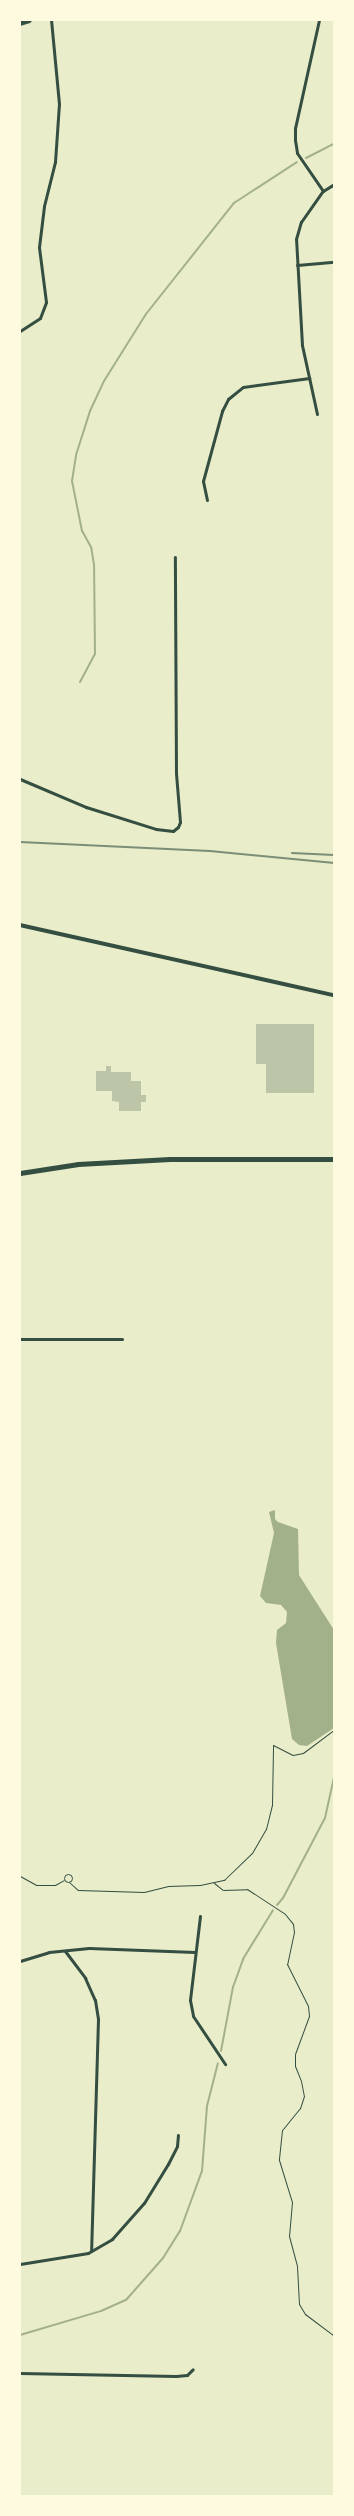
<!DOCTYPE html>
<style>
body{margin:0}
#map{position:relative;width:354px;height:2516px;overflow:hidden;background:#e9edc9;font-family:"IBM Plex Sans",sans-serif}
div>[style]{position:absolute}
.water>*{inset:0;background:#a3b18a}
.stream>*{height:2px;margin:-1px;padding:0 1px;transform-origin:1px;border-radius:1px;background:#a3b18a}
.building>*{inset:0;background:#bcc5a7}
.path>*{height:1px;margin:-0.5px;padding:0 0.5px;transform-origin:0.5px;border-radius:0.5px;background:#344e41}
.path>.ring{margin:-0.5px;padding:0;box-sizing:content-box;background:none;border:1px solid #344e41;border-radius:50%}
.minor>*{height:3px;margin:-1.5px;padding:0 1.5px;transform-origin:1.5px;border-radius:1.5px;background:#344e41}
.tertiary>*{height:3.5px;margin:-1.75px;padding:0 1.75px;transform-origin:1.75px;border-radius:1.75px;background:#344e41}
.primary>*{height:4.5px;margin:-2.25px;padding:0 2.25px;transform-origin:2.25px;border-radius:2.25px;background:#344e41}
.trunk>*{height:5px;margin:-2.5px;padding:0 2.5px;transform-origin:2.5px;border-radius:2.5px;background:#344e41}
.rail>*{height:2px;margin:-1px;padding:0 1px;transform-origin:1px;border-radius:1px;background:#7c8e77}
span{translate:-50% -50%;white-space:nowrap;text-align:center;line-height:1.15;-webkit-text-stroke:3px #fefae0;paint-order:stroke}
.frame{position:absolute;inset:0;border:21px solid #fefae0;pointer-events:none}
</style>
<div id="map">
<div class="water">
<i style="clip-path:polygon(275px 1510px,275px 1519px,278px 1522px,298px 1529px,299px 1575px,334px 1630px,334px 1728px,307px 1746px,299px 1745px,292px 1739px,276px 1643px,277px 1630px,286px 1623px,287px 1612px,281px 1605px,266px 1603px,260px 1596px,274px 1533px,269px 1512px)"></i>
</div>
<div class="stream">
<i style="left:306px;top:158px;width:31px;rotate:-27deg"></i>
<i style="left:80px;top:682px;width:32px;rotate:-62deg"></i>
<i style="left:95px;top:654px;width:89px;rotate:-90.6deg"></i>
<i style="left:94px;top:565px;width:18px;rotate:-99deg"></i>
<i style="left:91px;top:547px;width:18px;rotate:-119deg"></i>
<i style="left:82px;top:531px;width:51px;rotate:-101.3deg"></i>
<i style="left:72px;top:481px;width:26px;rotate:-81deg"></i>
<i style="left:76px;top:455px;width:46px;rotate:-72.3deg"></i>
<i style="left:90px;top:411px;width:33px;rotate:-65deg"></i>
<i style="left:104px;top:381px;width:79px;rotate:-57.9deg"></i>
<i style="left:146px;top:314px;width:142px;rotate:-51.6deg"></i>
<i style="left:234px;top:203px;width:75px;rotate:-33.1deg"></i>
<i style="left:277px;top:1905px;width:9px;rotate:-49deg"></i>
<i style="left:283px;top:1898px;width:90px;rotate:-62.3deg"></i>
<i style="left:325px;top:1818px;width:42px;rotate:-77.6deg"></i>
<i style="left:221px;top:2051px;width:65px;rotate:-79.4deg"></i>
<i style="left:233px;top:1987px;width:30px;rotate:-70deg"></i>
<i style="left:243px;top:1959px;width:57px;rotate:-58.5deg"></i>
<i style="left:20px;top:2335px;width:84px;rotate:-16.5deg"></i>
<i style="left:101px;top:2311px;width:27px;rotate:-24deg"></i>
<i style="left:126px;top:2300px;width:56px;rotate:-48.6deg"></i>
<i style="left:163px;top:2258px;width:32px;rotate:-58deg"></i>
<i style="left:180px;top:2231px;width:64px;rotate:-69.9deg"></i>
<i style="left:202px;top:2171px;width:65px;rotate:-85.6deg"></i>
<i style="left:207px;top:2106px;width:44px;rotate:-75.7deg"></i>
</div>
<div class="building">
<i style="clip-path:polygon(256px 1024px,314px 1024px,314px 1093px,266px 1093px,266px 1064px,256px 1064px)"></i>
<i style="clip-path:polygon(106px 1066px,111px 1066px,111px 1072px,131px 1072px,131px 1081px,141px 1081px,141px 1095px,146px 1095px,146px 1102px,141px 1102px,141px 1111px,119px 1111px,119px 1102px,112px 1101px,112px 1091px,96px 1091px,96px 1071px,106px 1071px)"></i>
</div>
<div class="path">
<i class="ring" style="left:64px;top:1874px;width:7px;height:7px"></i>
<i style="left:20px;top:1876px;width:18px;rotate:29deg"></i>
<i style="left:36px;top:1885px;width:19px"></i>
<i style="left:55px;top:1885px;width:10px;rotate:-29deg"></i>
<i style="left:69px;top:1882px;width:12px;rotate:42deg"></i>
<i style="left:78px;top:1890px;width:66px;rotate:1.7deg"></i>
<i style="left:144px;top:1892px;width:25px;rotate:-14deg"></i>
<i style="left:168px;top:1886px;width:32px;rotate:-2deg"></i>
<i style="left:200px;top:1885px;width:25px;rotate:-12deg"></i>
<i style="left:224px;top:1880px;width:39px;rotate:-44deg"></i>
<i style="left:252px;top:1853px;width:28px;rotate:-60deg"></i>
<i style="left:266px;top:1829px;width:25px;rotate:-76deg"></i>
<i style="left:272px;top:1805px;width:60px;rotate:-89deg"></i>
<i style="left:273px;top:1745px;width:22px;rotate:27deg"></i>
<i style="left:293px;top:1755px;width:10px;rotate:-11deg"></i>
<i style="left:303px;top:1753px;width:39px;rotate:-37deg"></i>
<i style="left:214px;top:1883px;width:11px;rotate:38deg"></i>
<i style="left:223px;top:1890px;width:24px;rotate:-2deg"></i>
<i style="left:247px;top:1889px;width:45px;rotate:33.3deg"></i>
<i style="left:285px;top:1914px;width:13px;rotate:51deg"></i>
<i style="left:293px;top:1924px;width:8px;rotate:83deg"></i>
<i style="left:294px;top:1932px;width:33px;rotate:102deg"></i>
<i style="left:287px;top:1964px;width:47px;rotate:63.4deg"></i>
<i style="left:308px;top:2006px;width:10px;rotate:84deg"></i>
<i style="left:309px;top:2016px;width:40px;rotate:110.2deg"></i>
<i style="left:295px;top:2054px;width:12px;rotate:90deg"></i>
<i style="left:295px;top:2066px;width:16px;rotate:68deg"></i>
<i style="left:301px;top:2081px;width:15px;rotate:79deg"></i>
<i style="left:304px;top:2096px;width:13px;rotate:108deg"></i>
<i style="left:300px;top:2108px;width:28px;rotate:129deg"></i>
<i style="left:282px;top:2130px;width:30px;rotate:96deg"></i>
<i style="left:279px;top:2160px;width:44px;rotate:72.8deg"></i>
<i style="left:292px;top:2202px;width:34px;rotate:95deg"></i>
<i style="left:289px;top:2236px;width:31px;rotate:75deg"></i>
<i style="left:297px;top:2266px;width:38px;rotate:87deg"></i>
<i style="left:299px;top:2304px;width:12px;rotate:59deg"></i>
<i style="left:305px;top:2314px;width:36px;rotate:37deg"></i>
</div>
<div class="minor">
<i style="left:319px;top:20px;width:111px;rotate:102.5deg"></i>
<i style="left:295px;top:128px;width:12px;rotate:90deg"></i>
<i style="left:295px;top:140px;width:13px;rotate:81deg"></i>
<i style="left:297px;top:153px;width:46px;rotate:55.6deg"></i>
<i style="left:297px;top:265px;width:37px;rotate:-5deg"></i>
<i style="left:20px;top:331px;width:24px;rotate:-33deg"></i>
<i style="left:40px;top:318px;width:17px;rotate:-69deg"></i>
<i style="left:46px;top:302px;width:55px;rotate:-97.3deg"></i>
<i style="left:39px;top:247px;width:41px;rotate:-83deg"></i>
<i style="left:44px;top:206px;width:45px;rotate:-76deg"></i>
<i style="left:55px;top:162px;width:58px;rotate:-86.1deg"></i>
<i style="left:59px;top:104px;width:84px;rotate:-95.4deg"></i>
<i style="left:317px;top:414px;width:71px;rotate:-102.3deg"></i>
<i style="left:302px;top:345px;width:106px;rotate:-93.2deg"></i>
<i style="left:296px;top:239px;width:18px;rotate:-74deg"></i>
<i style="left:301px;top:222px;width:38px;rotate:-55deg"></i>
<i style="left:323px;top:191px;width:13px;rotate:-32deg"></i>
<i style="left:207px;top:500px;width:19px;rotate:-102deg"></i>
<i style="left:203px;top:481px;width:73px;rotate:-74.8deg"></i>
<i style="left:222px;top:411px;width:13px;rotate:-63deg"></i>
<i style="left:228px;top:399px;width:19px;rotate:-39deg"></i>
<i style="left:243px;top:387px;width:67px;rotate:-7.8deg"></i>
<i style="left:20px;top:779px;width:72px;rotate:23deg"></i>
<i style="left:86px;top:807px;width:73px;rotate:17.4deg"></i>
<i style="left:156px;top:829px;width:17px;rotate:7deg"></i>
<i style="left:173px;top:831px;width:6px;rotate:-39deg"></i>
<i style="left:178px;top:827px;width:5px;rotate:-68deg"></i>
<i style="left:180px;top:822px;width:49px;rotate:-94.7deg"></i>
<i style="left:176px;top:773px;width:216px;rotate:-90.3deg"></i>
<i style="left:20px;top:1339px;width:102px"></i>
<i style="left:200px;top:1916px;width:85px;rotate:96.8deg"></i>
<i style="left:190px;top:2000px;width:16px;rotate:79deg"></i>
<i style="left:193px;top:2016px;width:58px;rotate:56.3deg"></i>
<i style="left:65px;top:1951px;width:34px;rotate:53deg"></i>
<i style="left:85px;top:1978px;width:24px;rotate:66deg"></i>
<i style="left:95px;top:2000px;width:19px;rotate:81deg"></i>
<i style="left:98px;top:2019px;width:232px;rotate:91.7deg"></i>
<i style="left:20px;top:1961px;width:30px;rotate:-17deg"></i>
<i style="left:49px;top:1952px;width:40px;rotate:-5.7deg"></i>
<i style="left:89px;top:1948px;width:106px;rotate:2.2deg"></i>
<i style="left:20px;top:2264px;width:69px;rotate:-9.2deg"></i>
<i style="left:88px;top:2253px;width:28px;rotate:-30deg"></i>
<i style="left:112px;top:2239px;width:48px;rotate:-48.4deg"></i>
<i style="left:144px;top:2203px;width:46px;rotate:-58.4deg"></i>
<i style="left:168px;top:2164px;width:20px;rotate:-63deg"></i>
<i style="left:177px;top:2146px;width:11px;rotate:-85deg"></i>
<i style="left:20px;top:2373px;width:156px;rotate:1.1deg"></i>
<i style="left:176px;top:2376px;width:11px;rotate:-5deg"></i>
<i style="left:187px;top:2375px;width:8px;rotate:-45deg"></i>
</div>
<div class="tertiary">
<i style="left:20px;top:925px;width:322px;rotate:12.6deg"></i>
</div>
<div class="primary">
<i style="left:20px;top:23px;width:9px;rotate:-18deg"></i>
</div>
<div class="trunk">
<i style="left:20px;top:1173px;width:59px;rotate:-8.8deg"></i>
<i style="left:78px;top:1164px;width:92px;rotate:-3.1deg"></i>
<i style="left:170px;top:1159px;width:164px"></i>
</div>
<div class="rail">
<i style="left:20px;top:842px;width:190px;rotate:2.7deg"></i>
<i style="left:210px;top:851px;width:125px;rotate:5.5deg"></i>
<i style="left:292px;top:853px;width:42px;rotate:2.7deg"></i>
</div>
<div class="frame"></div>
</div>
